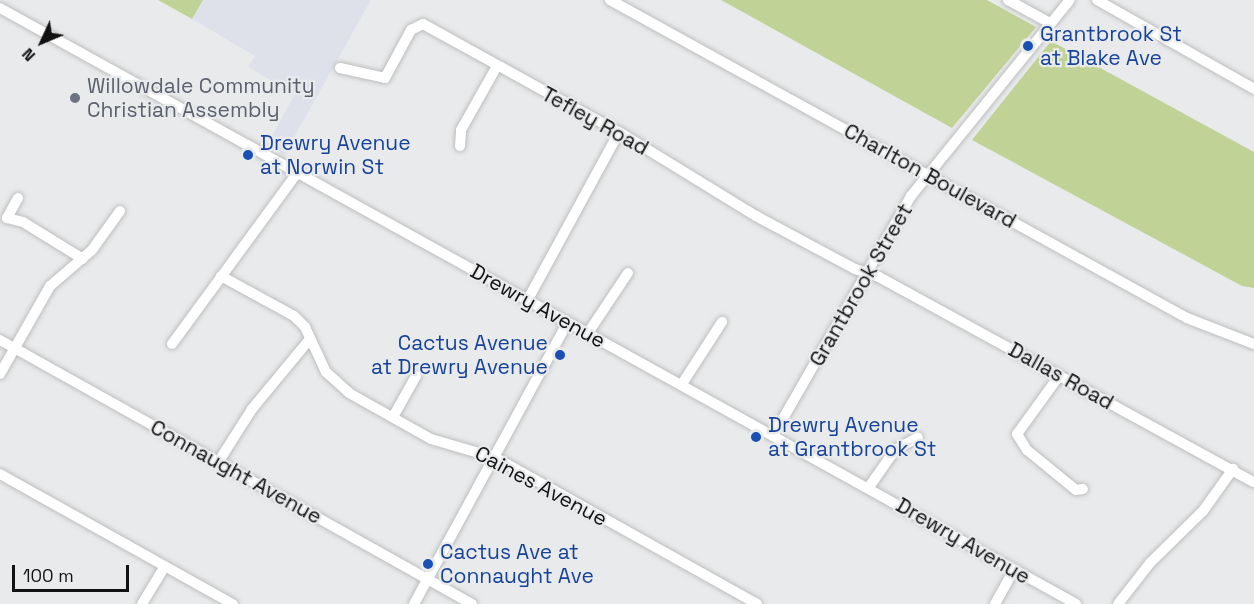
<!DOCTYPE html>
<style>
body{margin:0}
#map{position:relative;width:1254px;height:604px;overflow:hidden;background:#e9eaeb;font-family:"Space Grotesk",sans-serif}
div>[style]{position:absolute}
.built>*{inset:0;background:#dee1ea}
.green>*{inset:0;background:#c1d296}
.roads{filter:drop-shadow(0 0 2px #bdbebf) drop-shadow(0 0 2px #bdbebf)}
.minor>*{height:10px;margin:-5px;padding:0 5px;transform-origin:5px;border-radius:5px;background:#fff}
.dots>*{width:16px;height:16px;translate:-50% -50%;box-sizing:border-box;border:3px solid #e9eaeb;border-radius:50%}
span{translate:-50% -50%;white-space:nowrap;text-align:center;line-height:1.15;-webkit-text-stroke:4.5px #e9eaeb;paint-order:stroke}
.transit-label{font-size:21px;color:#164399}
.left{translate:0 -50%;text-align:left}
.right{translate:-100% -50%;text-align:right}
.worship-label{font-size:21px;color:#5b616d}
.street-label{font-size:21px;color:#121213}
.north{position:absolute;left:12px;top:12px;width:60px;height:60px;-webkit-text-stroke:4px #e9eaeb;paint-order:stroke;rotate:226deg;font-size:16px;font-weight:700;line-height:24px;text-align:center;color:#121213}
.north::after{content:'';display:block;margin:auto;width:21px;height:27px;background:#121213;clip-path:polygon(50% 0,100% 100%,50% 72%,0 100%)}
.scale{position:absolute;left:12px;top:565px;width:117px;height:27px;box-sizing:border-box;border:3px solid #121213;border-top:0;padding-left:8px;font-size:18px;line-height:21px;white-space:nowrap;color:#121213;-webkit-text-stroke:4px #e9eaeb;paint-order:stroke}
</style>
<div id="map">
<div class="built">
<i style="clip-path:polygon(203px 0,371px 0,284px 155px,267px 145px,295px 94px,248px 67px,255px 56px,192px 19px)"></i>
</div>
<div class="green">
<i style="clip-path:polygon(158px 0,203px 0,192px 19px)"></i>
<i style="clip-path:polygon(721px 0,987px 0,1036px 27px,952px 128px)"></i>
<i style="clip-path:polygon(1051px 41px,1254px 152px,1254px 288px,1242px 286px,972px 140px)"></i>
</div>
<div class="roads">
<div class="minor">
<i style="left:610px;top:0;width:659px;rotate:28.86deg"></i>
<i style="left:1187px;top:318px;width:72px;rotate:21.2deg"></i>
<i style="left:1008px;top:0;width:48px;rotate:28.7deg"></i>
<i style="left:1097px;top:0;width:180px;rotate:29.5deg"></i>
<i style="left:0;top:8px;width:1230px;rotate:28.98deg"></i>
<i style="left:340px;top:68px;width:46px;rotate:12.5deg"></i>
<i style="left:385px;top:78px;width:55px;rotate:-61.6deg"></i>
<i style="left:411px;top:30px;width:13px;rotate:-27deg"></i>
<i style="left:423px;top:24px;width:224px;rotate:28.9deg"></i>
<i style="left:619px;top:132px;width:161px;rotate:31.5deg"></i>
<i style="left:756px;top:216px;width:112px;rotate:28.2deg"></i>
<i style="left:855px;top:269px;width:25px;rotate:18deg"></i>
<i style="left:879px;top:277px;width:427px;rotate:28.7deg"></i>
<i style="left:460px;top:146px;width:16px;rotate:-86deg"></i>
<i style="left:461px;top:130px;width:73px;rotate:-60.6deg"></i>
<i style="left:18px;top:198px;width:23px;rotate:119deg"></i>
<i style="left:7px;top:218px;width:16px;rotate:14deg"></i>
<i style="left:23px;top:222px;width:70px;rotate:31.7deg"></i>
<i style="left:221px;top:276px;width:83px;rotate:28.7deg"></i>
<i style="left:294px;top:316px;width:16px;rotate:45deg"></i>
<i style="left:305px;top:327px;width:50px;rotate:65deg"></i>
<i style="left:326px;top:372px;width:31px;rotate:42deg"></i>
<i style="left:349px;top:393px;width:94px;rotate:29.3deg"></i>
<i style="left:431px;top:439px;width:68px;rotate:16.3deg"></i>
<i style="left:496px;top:458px;width:299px;rotate:29.2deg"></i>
<i style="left:527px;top:301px;width:192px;rotate:-61.4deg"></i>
<i style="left:588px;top:333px;width:72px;rotate:-56.3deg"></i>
<i style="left:0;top:340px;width:541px;rotate:29.22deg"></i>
<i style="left:172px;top:344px;width:213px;rotate:-53.8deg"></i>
<i style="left:0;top:374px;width:101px;rotate:-60.4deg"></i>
<i style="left:50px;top:286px;width:55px;rotate:-40.6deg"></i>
<i style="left:92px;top:250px;width:48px;rotate:-54.3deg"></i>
<i style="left:1059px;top:376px;width:72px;rotate:125.9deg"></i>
<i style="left:1017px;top:434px;width:19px;rotate:58deg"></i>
<i style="left:1027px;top:450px;width:63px;rotate:39.2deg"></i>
<i style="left:1076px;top:490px;width:7px;rotate:-8deg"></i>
<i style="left:682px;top:384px;width:74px;rotate:-57.2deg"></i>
<i style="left:393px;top:417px;width:47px;rotate:-60.7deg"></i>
<i style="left:773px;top:436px;width:277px;rotate:-60.1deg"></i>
<i style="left:911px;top:196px;width:252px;rotate:-51deg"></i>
<i style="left:219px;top:461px;width:62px;rotate:-57.6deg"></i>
<i style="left:252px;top:409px;width:89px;rotate:-50.4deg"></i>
<i style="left:0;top:474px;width:267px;rotate:29.2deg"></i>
<i style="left:869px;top:487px;width:45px;rotate:-54.9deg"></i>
<i style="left:895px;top:450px;width:26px;rotate:-29deg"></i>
<i style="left:142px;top:604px;width:44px;rotate:-58.8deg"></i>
<i style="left:414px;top:604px;width:321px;rotate:-61.4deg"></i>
<i style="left:995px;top:604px;width:39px;rotate:-61deg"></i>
<i style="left:1118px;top:604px;width:52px;rotate:-52deg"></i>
<i style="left:1150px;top:563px;width:74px;rotate:-44.5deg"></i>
<i style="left:1203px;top:511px;width:52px;rotate:-54.5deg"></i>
</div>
</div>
<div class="dots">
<i style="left:1028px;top:46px;background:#1a4fb4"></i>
<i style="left:75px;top:98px;background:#6b7280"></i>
<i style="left:248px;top:155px;background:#1a4fb4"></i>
<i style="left:560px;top:355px;background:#1a4fb4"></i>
<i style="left:756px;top:437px;background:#1a4fb4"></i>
<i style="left:428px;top:564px;background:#1a4fb4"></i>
</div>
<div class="transit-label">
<span class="left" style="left:1040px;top:46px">Grantbrook St<br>at Blake Ave</span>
<span class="left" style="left:260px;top:155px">Drewry Avenue<br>at Norwin St</span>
<span class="right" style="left:548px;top:355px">Cactus Avenue<br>at Drewry Avenue</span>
<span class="left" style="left:768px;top:437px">Drewry Avenue<br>at Grantbrook St</span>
<span class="left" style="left:440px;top:564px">Cactus Ave at<br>Connaught Ave</span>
</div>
<div class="worship-label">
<span class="left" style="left:87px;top:98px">Willowdale Community<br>Christian Assembly</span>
</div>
<div class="street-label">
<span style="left:595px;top:121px;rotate:29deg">Tefley Road</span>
<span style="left:930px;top:176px;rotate:29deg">Charlton Boulevard</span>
<span style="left:861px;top:285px;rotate:-60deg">Grantbrook Street</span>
<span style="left:538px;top:306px;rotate:29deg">Drewry Avenue</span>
<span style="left:1061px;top:376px;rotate:29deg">Dallas Road</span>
<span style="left:236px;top:472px;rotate:29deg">Connaught Avenue</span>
<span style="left:541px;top:486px;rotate:28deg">Caines Avenue</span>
<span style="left:963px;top:541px;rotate:30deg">Drewry Avenue</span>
</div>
<div class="north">N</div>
<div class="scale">100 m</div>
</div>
